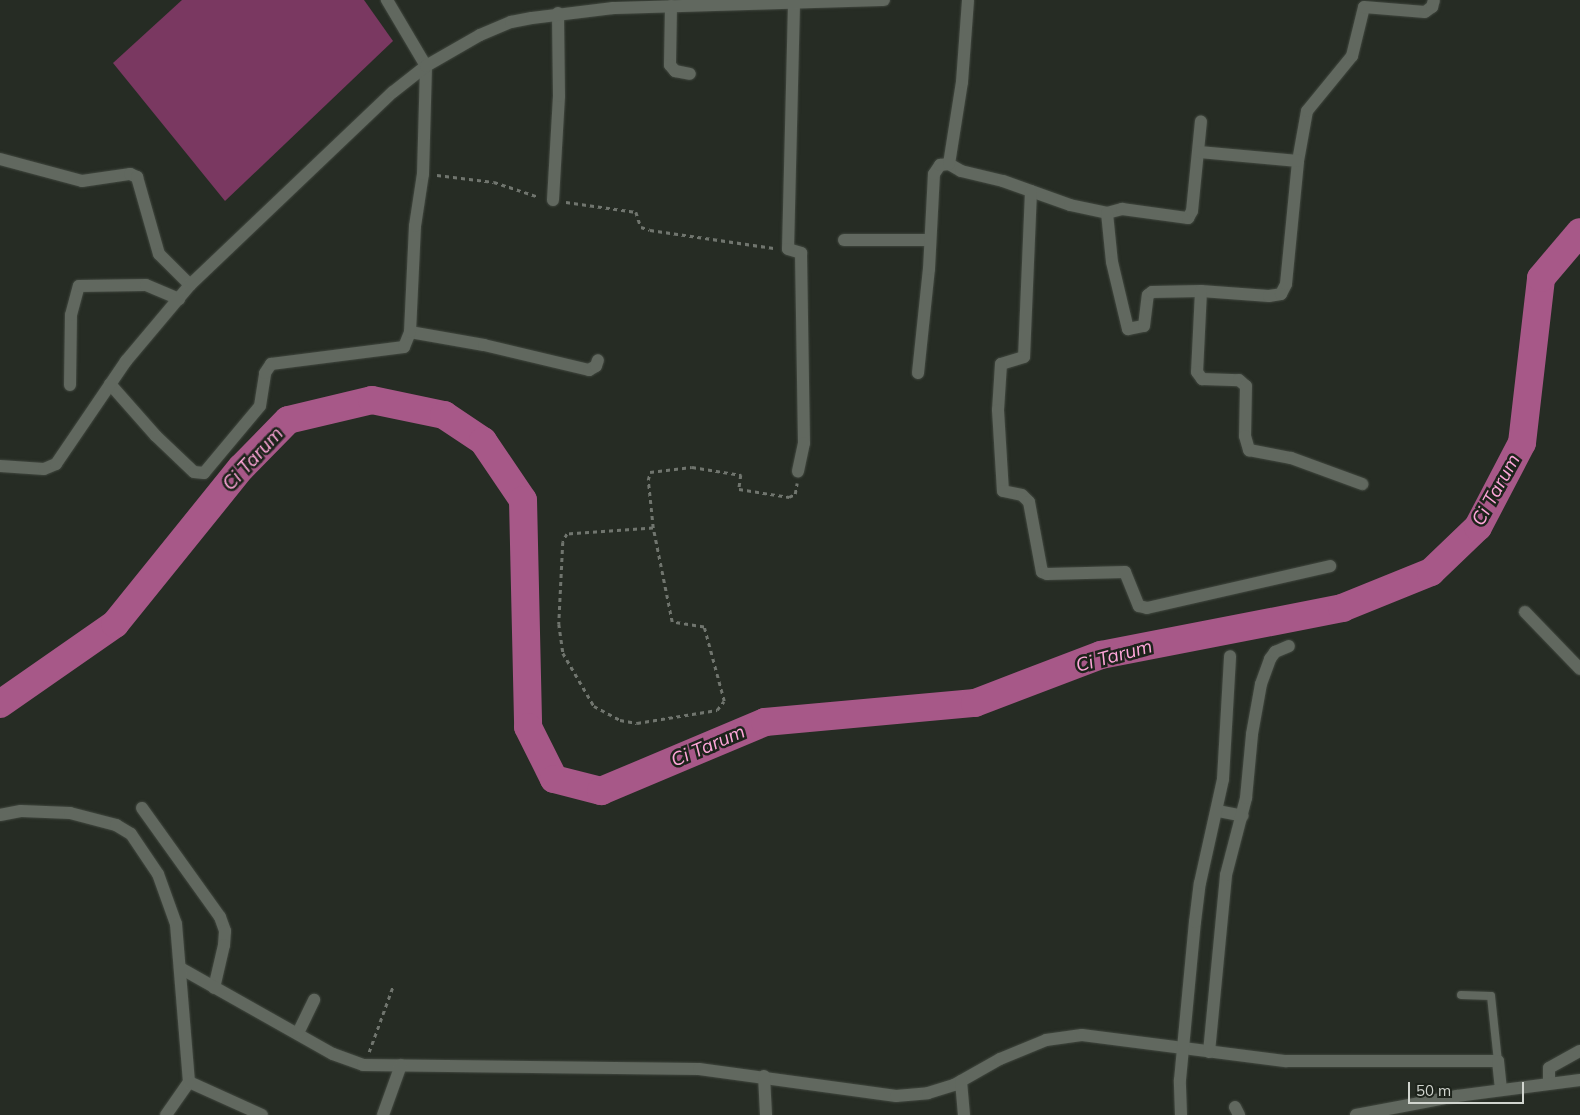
<!DOCTYPE html>
<style>
body{margin:0}
#map{position:relative;width:1580px;height:1115px;overflow:hidden;background:#262c24;font-family:Mulish,sans-serif}
div>[style]{position:absolute}
.green>*{inset:0;background:#7a3861}
.river>*{height:28px;margin:-14px;padding:0 14px;transform-origin:14px;border-radius:14px;background:#a75888}
.path>*{height:2.5px;margin-top:-1.25px;transform-origin:0;background:repeating-linear-gradient(90deg,#70756e 0 4px,transparent 0 8px)}
.roads{filter:drop-shadow(0 0 1px #41473f) drop-shadow(0 0 1px #41473f)}
.service>*{height:8px;margin:-4px;padding:0 4px;transform-origin:4px;border-radius:4px;background:#61685f}
.minor>*{height:12px;margin:-6px;padding:0 6px;transform-origin:6px;border-radius:6px;background:#61685f}
.secondary>*{height:12px;margin:-6px;padding:0 6px;transform-origin:6px;border-radius:6px;background:#61685f}
span{translate:-50% -50%;white-space:nowrap;text-align:center;line-height:1.15;-webkit-text-stroke:5px #1d231b;paint-order:stroke}
.water-label{font-size:19px;color:#fea6d9;font-style:italic}
.scale{position:absolute;left:1408px;top:1082px;width:116px;height:22px;box-sizing:border-box;border:2px solid #d1d5cf;border-top:0;padding-left:6px;font-size:15px;line-height:18px;white-space:nowrap;color:#d1d5cf;-webkit-text-stroke:4px #1d231b;paint-order:stroke}
</style>
<div id="map">
<div class="green">
<i style="clip-path:polygon(182px 0,364px 0,393px 41px,225px 201px,113px 63px)"></i>
</div>
<div class="river">
<i style="left:0;top:704px;width:140px;rotate:-34.8deg"></i>
<i style="left:115px;top:624px;width:201px;rotate:-51.1deg"></i>
<i style="left:241px;top:468px;width:67px;rotate:-45.6deg"></i>
<i style="left:288px;top:420px;width:86px;rotate:-13.4deg"></i>
<i style="left:372px;top:400px;width:74px;rotate:11.8deg"></i>
<i style="left:444px;top:415px;width:47px;rotate:33.7deg"></i>
<i style="left:483px;top:441px;width:71px;rotate:55.9deg"></i>
<i style="left:523px;top:500px;width:227px;rotate:88.7deg"></i>
<i style="left:528px;top:727px;width:58px;rotate:63.4deg"></i>
<i style="left:554px;top:779px;width:49px;rotate:14.3deg"></i>
<i style="left:601px;top:791px;width:178px;rotate:-22.8deg"></i>
<i style="left:765px;top:722px;width:211px;rotate:-5.2deg"></i>
<i style="left:975px;top:703px;width:135px;rotate:-20.9deg"></i>
<i style="left:1101px;top:655px;width:246px;rotate:-11deg"></i>
<i style="left:1342px;top:608px;width:96px;rotate:-22deg"></i>
<i style="left:1431px;top:572px;width:65px;rotate:-43.8deg"></i>
<i style="left:1478px;top:527px;width:95px;rotate:-62.4deg"></i>
<i style="left:1522px;top:443px;width:166px;rotate:-83.4deg"></i>
<i style="left:1541px;top:278px;width:60px;rotate:-49.7deg"></i>
</div>
<div class="path">
<i style="left:437px;top:175px;width:57px;rotate:7deg"></i>
<i style="left:494px;top:182px;width:47px;rotate:18.4deg"></i>
<i style="left:566px;top:202px;width:71px;rotate:8.1deg"></i>
<i style="left:636px;top:212px;width:16px;rotate:72deg"></i>
<i style="left:641px;top:227px;width:9px;rotate:18deg"></i>
<i style="left:650px;top:230px;width:125px;rotate:8.3deg"></i>
<i style="left:653px;top:528px;width:86px;rotate:176deg"></i>
<i style="left:567px;top:534px;width:9px;rotate:117deg"></i>
<i style="left:563px;top:542px;width:82px;rotate:92.8deg"></i>
<i style="left:559px;top:624px;width:29px;rotate:82deg"></i>
<i style="left:563px;top:653px;width:61px;rotate:59.7deg"></i>
<i style="left:594px;top:706px;width:30px;rotate:28deg"></i>
<i style="left:620px;top:720px;width:17px;rotate:10deg"></i>
<i style="left:637px;top:723px;width:81px;rotate:-9.2deg"></i>
<i style="left:717px;top:710px;width:11px;rotate:-52deg"></i>
<i style="left:724px;top:701px;width:77px;rotate:-105.1deg"></i>
<i style="left:704px;top:627px;width:32px;rotate:-171deg"></i>
<i style="left:672px;top:622px;width:96px;rotate:-101.4deg"></i>
<i style="left:653px;top:528px;width:48px;rotate:-95.9deg"></i>
<i style="left:648px;top:480px;width:8px;rotate:-76deg"></i>
<i style="left:650px;top:472px;width:42px;rotate:-6.8deg"></i>
<i style="left:692px;top:467px;width:50px;rotate:9.3deg"></i>
<i style="left:741px;top:475px;width:14px;rotate:98deg"></i>
<i style="left:739px;top:489px;width:51px;rotate:9.1deg"></i>
<i style="left:789px;top:497px;width:7px;rotate:-27deg"></i>
<i style="left:795px;top:494px;width:11px;rotate:-80deg"></i>
<i style="left:369px;top:1052px;width:70px;rotate:-70deg"></i>
</div>
<div class="roads">
<div class="service">
<i style="left:1461px;top:995px;width:30px;rotate:2deg"></i>
<i style="left:1491px;top:996px;width:65px;rotate:83.9deg"></i>
</div>
<div class="minor">
<i style="left:794px;top:4px;width:245px;rotate:91.4deg"></i>
<i style="left:788px;top:249px;width:14px;rotate:17deg"></i>
<i style="left:801px;top:253px;width:190px;rotate:89.1deg"></i>
<i style="left:804px;top:443px;width:29px;rotate:102deg"></i>
<i style="left:671px;top:6px;width:59px;rotate:91deg"></i>
<i style="left:670px;top:65px;width:8px;rotate:50deg"></i>
<i style="left:675px;top:71px;width:15px;rotate:11deg"></i>
<i style="left:0;top:159px;width:85px;rotate:15deg"></i>
<i style="left:82px;top:181px;width:49px;rotate:-8.3deg"></i>
<i style="left:130px;top:174px;width:8px;rotate:23deg"></i>
<i style="left:137px;top:177px;width:80px;rotate:74.1deg"></i>
<i style="left:159px;top:254px;width:44px;rotate:45deg"></i>
<i style="left:1298px;top:161px;width:51px;rotate:-79.8deg"></i>
<i style="left:1307px;top:111px;width:71px;rotate:-50.7deg"></i>
<i style="left:1352px;top:56px;width:50px;rotate:-76.2deg"></i>
<i style="left:1364px;top:7px;width:61px;rotate:4.7deg"></i>
<i style="left:1425px;top:12px;width:9px;rotate:-36deg"></i>
<i style="left:1432px;top:7px;width:7px;rotate:-74deg"></i>
<i style="left:949px;top:164px;width:14px;rotate:30deg"></i>
<i style="left:961px;top:171px;width:43px;rotate:13.4deg"></i>
<i style="left:1003px;top:181px;width:71px;rotate:19.7deg"></i>
<i style="left:1070px;top:205px;width:38px;rotate:12deg"></i>
<i style="left:1107px;top:213px;width:16px;rotate:-15deg"></i>
<i style="left:1122px;top:209px;width:67px;rotate:7.8deg"></i>
<i style="left:1188px;top:218px;width:8px;rotate:-60deg"></i>
<i style="left:1192px;top:211px;width:90px;rotate:-84.3deg"></i>
<i style="left:1031px;top:191px;width:166px;rotate:92.4deg"></i>
<i style="left:1024px;top:357px;width:24px;rotate:163deg"></i>
<i style="left:1001px;top:364px;width:46px;rotate:93.7deg"></i>
<i style="left:998px;top:410px;width:81px;rotate:86.5deg"></i>
<i style="left:1003px;top:491px;width:19px;rotate:12deg"></i>
<i style="left:1022px;top:495px;width:10px;rotate:45deg"></i>
<i style="left:1029px;top:502px;width:71px;rotate:79.5deg"></i>
<i style="left:1042px;top:572px;width:5px;rotate:22deg"></i>
<i style="left:1047px;top:574px;width:78px;rotate:-1.5deg"></i>
<i style="left:1125px;top:572px;width:37px;rotate:68deg"></i>
<i style="left:1139px;top:606px;width:8px;rotate:14deg"></i>
<i style="left:1147px;top:608px;width:188px;rotate:-12.9deg"></i>
<i style="left:553px;top:200px;width:104px;rotate:-86.7deg"></i>
<i style="left:559px;top:96px;width:83px;rotate:-90.7deg"></i>
<i style="left:1107px;top:213px;width:49px;rotate:84.2deg"></i>
<i style="left:1112px;top:262px;width:69px;rotate:76.6deg"></i>
<i style="left:1128px;top:329px;width:16px;rotate:-11deg"></i>
<i style="left:1144px;top:326px;width:31px;rotate:-83deg"></i>
<i style="left:1148px;top:295px;width:5px;rotate:-37deg"></i>
<i style="left:1152px;top:292px;width:49px;rotate:-1.2deg"></i>
<i style="left:1201px;top:291px;width:68px;rotate:4.2deg"></i>
<i style="left:1269px;top:296px;width:12px;rotate:-9deg"></i>
<i style="left:1281px;top:294px;width:11px;rotate:-63deg"></i>
<i style="left:1286px;top:284px;width:124px;rotate:-84.4deg"></i>
<i style="left:1298px;top:161px;width:99px;rotate:-174.8deg"></i>
<i style="left:844px;top:240px;width:86px"></i>
<i style="left:1201px;top:291px;width:81px;rotate:92.8deg"></i>
<i style="left:1197px;top:372px;width:9px;rotate:54deg"></i>
<i style="left:1202px;top:379px;width:37px;rotate:2deg"></i>
<i style="left:1239px;top:380px;width:9px;rotate:41deg"></i>
<i style="left:1246px;top:386px;width:50px;rotate:91.1deg"></i>
<i style="left:1245px;top:436px;width:15px;rotate:74deg"></i>
<i style="left:1249px;top:450px;width:43px;rotate:10.8deg"></i>
<i style="left:1291px;top:458px;width:76px;rotate:20.1deg"></i>
<i style="left:410px;top:332px;width:75px;rotate:10deg"></i>
<i style="left:484px;top:345px;width:108px;rotate:13.4deg"></i>
<i style="left:589px;top:370px;width:8px;rotate:-30deg"></i>
<i style="left:596px;top:366px;width:6px;rotate:-72deg"></i>
<i style="left:918px;top:373px;width:105px;rotate:-84deg"></i>
<i style="left:929px;top:269px;width:95px;rotate:-87deg"></i>
<i style="left:934px;top:174px;width:11px;rotate:-56deg"></i>
<i style="left:940px;top:165px;width:9px;rotate:-6deg"></i>
<i style="left:949px;top:164px;width:83px;rotate:-81deg"></i>
<i style="left:962px;top:82px;width:82px;rotate:-85.8deg"></i>
<i style="left:110px;top:384px;width:69px;rotate:48.5deg"></i>
<i style="left:156px;top:436px;width:52px;rotate:43.5deg"></i>
<i style="left:194px;top:472px;width:10px;rotate:6deg"></i>
<i style="left:204px;top:473px;width:87px;rotate:-50.1deg"></i>
<i style="left:260px;top:406px;width:33px;rotate:-81deg"></i>
<i style="left:265px;top:373px;width:11px;rotate:-56deg"></i>
<i style="left:271px;top:364px;width:134px;rotate:-7.3deg"></i>
<i style="left:404px;top:347px;width:16px;rotate:-68deg"></i>
<i style="left:410px;top:332px;width:106px;rotate:-87.3deg"></i>
<i style="left:415px;top:226px;width:53px;rotate:-81.3deg"></i>
<i style="left:423px;top:174px;width:108px;rotate:-88.4deg"></i>
<i style="left:426px;top:66px;width:77px;rotate:-120.6deg"></i>
<i style="left:70px;top:385px;width:70px;rotate:-89.2deg"></i>
<i style="left:71px;top:315px;width:30px;rotate:-75deg"></i>
<i style="left:79px;top:286px;width:67px;rotate:-0.9deg"></i>
<i style="left:146px;top:285px;width:36px;rotate:23deg"></i>
<i style="left:0;top:466px;width:44px;rotate:3.9deg"></i>
<i style="left:44px;top:469px;width:13px;rotate:-23deg"></i>
<i style="left:56px;top:464px;width:125px;rotate:-55.8deg"></i>
<i style="left:126px;top:361px;width:99px;rotate:-49.9deg"></i>
<i style="left:190px;top:285px;width:280px;rotate:-43.6deg"></i>
<i style="left:393px;top:92px;width:42px;rotate:-38.2deg"></i>
<i style="left:426px;top:66px;width:62px;rotate:-29.9deg"></i>
<i style="left:480px;top:35px;width:34px;rotate:-23deg"></i>
<i style="left:511px;top:22px;width:21px;rotate:-11deg"></i>
<i style="left:532px;top:18px;width:82px;rotate:-7deg"></i>
<i style="left:613px;top:8px;width:271px;rotate:-1.7deg"></i>
<i style="left:1525px;top:612px;width:79px;rotate:46deg"></i>
<i style="left:142px;top:808px;width:134px;rotate:54.4deg"></i>
<i style="left:220px;top:917px;width:15px;rotate:70deg"></i>
<i style="left:225px;top:931px;width:14px;rotate:94deg"></i>
<i style="left:224px;top:945px;width:44px;rotate:103.1deg"></i>
<i style="left:1218px;top:811px;width:25px;rotate:11deg"></i>
<i style="left:182px;top:969px;width:173px;rotate:29.4deg"></i>
<i style="left:333px;top:1054px;width:32px;rotate:20deg"></i>
<i style="left:363px;top:1065px;width:336px;rotate:0.7deg"></i>
<i style="left:699px;top:1069px;width:199px;rotate:7.8deg"></i>
<i style="left:896px;top:1096px;width:32px;rotate:-5deg"></i>
<i style="left:928px;top:1093px;width:27px;rotate:-17deg"></i>
<i style="left:954px;top:1085px;width:53px;rotate:-29.5deg"></i>
<i style="left:1000px;top:1059px;width:50px;rotate:-22.4deg"></i>
<i style="left:1046px;top:1040px;width:36px;rotate:-8deg"></i>
<i style="left:1082px;top:1035px;width:206px;rotate:7.3deg"></i>
<i style="left:1286px;top:1061px;width:212px"></i>
<i style="left:1498px;top:1061px;width:29px;rotate:84deg"></i>
<i style="left:298px;top:1033px;width:37px;rotate:-64deg"></i>
<i style="left:1209px;top:1052px;width:178px;rotate:-84.5deg"></i>
<i style="left:1226px;top:875px;width:80px;rotate:-75.4deg"></i>
<i style="left:1246px;top:798px;width:64px;rotate:-84.6deg"></i>
<i style="left:1252px;top:734px;width:51px;rotate:-79.8deg"></i>
<i style="left:1261px;top:684px;width:27px;rotate:-70deg"></i>
<i style="left:1270px;top:659px;width:9px;rotate:-54deg"></i>
<i style="left:1275px;top:652px;width:15px;rotate:-23deg"></i>
<i style="left:764px;top:1076px;width:39px;rotate:87deg"></i>
<i style="left:961px;top:1081px;width:34px;rotate:85deg"></i>
<i style="left:1549px;top:1083px;width:15px;rotate:-90deg"></i>
<i style="left:1549px;top:1068px;width:35px;rotate:-29deg"></i>
<i style="left:1235px;top:1107px;width:9px;rotate:63deg"></i>
<i style="left:166px;top:1115px;width:40px;rotate:-55.1deg"></i>
<i style="left:383px;top:1115px;width:53px;rotate:-70.2deg"></i>
<i style="left:1181px;top:1115px;width:35px;rotate:-92deg"></i>
<i style="left:1180px;top:1080px;width:159px;rotate:-84.6deg"></i>
<i style="left:1195px;top:922px;width:39px;rotate:-83deg"></i>
<i style="left:1200px;top:883px;width:107px;rotate:-77.5deg"></i>
<i style="left:1223px;top:779px;width:123px;rotate:-86.7deg"></i>
</div>
<div class="secondary">
<i style="left:0;top:815px;width:21px;rotate:-11deg"></i>
<i style="left:21px;top:811px;width:49px;rotate:2.3deg"></i>
<i style="left:70px;top:813px;width:48px;rotate:14.6deg"></i>
<i style="left:116px;top:825px;width:17px;rotate:31deg"></i>
<i style="left:131px;top:834px;width:48px;rotate:56deg"></i>
<i style="left:158px;top:874px;width:53px;rotate:70.2deg"></i>
<i style="left:176px;top:924px;width:159px;rotate:85.3deg"></i>
<i style="left:189px;top:1082px;width:80px;rotate:24.3deg"></i>
<i style="left:1356px;top:1115px;width:103px;rotate:-10.7deg"></i>
<i style="left:1457px;top:1096px;width:124px;rotate:-7.4deg"></i>
</div>
</div>
<div class="water-label">
<span style="left:253px;top:459px;rotate:-47deg">Ci Tarum</span>
<span style="left:1496px;top:490px;rotate:-61deg">Ci Tarum</span>
<span style="left:1114px;top:656px;rotate:-15deg">Ci Tarum</span>
<span style="left:708px;top:746px;rotate:-23deg">Ci Tarum</span>
</div>
<div class="scale">50 m</div>
</div>
